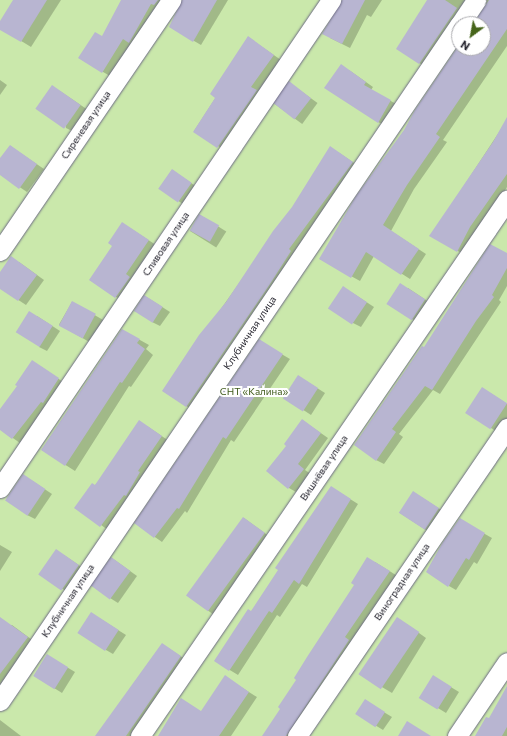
<!DOCTYPE html>
<meta charset="utf-8">
<style>
body{margin:0}
#map{position:relative;width:507px;height:736px;overflow:hidden;background:#ebeafb;font-family:Commissioner,sans-serif}
div>[style]{position:absolute}
.green>*{inset:0;background:#cae8ab}
.shadow>*{inset:0;background:#0003;transform-origin:0 0}
.building>*{inset:0;background:#b8b5d1;transform-origin:0 0}
.roads{filter:drop-shadow(0 0 1px #6d6b84) drop-shadow(0 0 1px #6d6b84)}
.minor>*{height:19px;margin:-9.5px;padding:0 9.5px;transform-origin:9.5px;border-radius:9.5px;background:#fff}
span{translate:-50% -50%;white-space:nowrap;text-align:center;line-height:1.15;-webkit-text-stroke:4px #fff;paint-order:stroke}
.street-label{font-size:10px;color:#21202a}
.park-label{font-size:10px;color:#3e5919}
.north{position:absolute;left:451px;top:16px;width:40px;height:40px;box-sizing:border-box;background:#fff;border:1px solid #a6a6aa;border-radius:50%;rotate:212deg;font-size:11px;font-weight:700;line-height:16px;text-align:center;color:#21202a}
.north::after{content:'';display:block;margin:auto;width:14px;height:18px;background:#46651a;clip-path:polygon(50% 0,100% 100%,50% 72%,0 100%)}
</style>
<div id="map">
<div class="green">
<i style="clip-path:polygon(evenodd,0 0,507px 0,507px 736px,0 736px,0 0,459px 24px,483px 24px,483px 48px,459px 48px,459px 24px)"></i>
</div>
<div class="shadow">
<i style="clip-path:polygon(14px 0,61px 0,31px 47px,0 28px,0 23px)"></i>
<i style="clip-path:polygon(126px 0,168px 0,110px 76px,79px 58px,103px 37px)"></i>
<i style="clip-path:polygon(187px 0,228px 0,201px 45px,170px 27px)"></i>
<i style="clip-path:polygon(343px 0,382px 0,371px 17px,367px 15px,350px 48px,330px 38px)"></i>
<i style="clip-path:polygon(429px 0,474px 0,427px 68px,398px 49px)"></i>
<i style="clip-path:polygon(486px 0,507px 0,507px 46px,443px 140px,447px 142px,414px 189px,391px 231px,426px 254px,410px 279px,374px 256px,360px 281px,320px 259px,459px 48px,483px 48px,483px 24px,475px 24px,486px 6px)"></i>
<i style="clip-path:polygon(248px 37px,281px 60px,226px 151px,194px 131px,216px 97px)"></i>
<i style="clip-path:polygon(349px 70px,373px 87px,371px 90px,398px 105px,386px 126px,378px 122px)"></i>
<i style="clip-path:polygon(0 80px,7px 85px,0 95px)"></i>
<i style="left:290px;top:83px;width:34px;height:26px;rotate:36deg"></i>
<i style="clip-path:polygon(60px 91px,88px 110px,74px 132px,66px 128px)"></i>
<i style="clip-path:polygon(507px 120px,507px 187px,465px 255px,431px 236px)"></i>
<i style="clip-path:polygon(10px 146px,44px 169px,27px 192px,0 174px,0 160px)"></i>
<i style="clip-path:polygon(338px 152px,360px 167px,194px 411px,163px 391px,293px 207px)"></i>
<i style="left:172px;top:170px;width:32px;height:22px;rotate:34deg"></i>
<i style="left:200px;top:215px;width:31px;height:19px;rotate:32deg"></i>
<i style="clip-path:polygon(130px 228px,156px 245px,124px 302px,90px 280px)"></i>
<i style="clip-path:polygon(507px 255px,507px 286px,499px 300px,501px 302px,440px 394px,433px 390px,399px 434px,403px 437px,384px 464px,376px 460px,424px 348px)"></i>
<i style="clip-path:polygon(19px 262px,44px 280px,26px 305px,0 288px,0 273px)"></i>
<i style="clip-path:polygon(408px 288px,432px 304px,420px 324px,388px 304px)"></i>
<i style="clip-path:polygon(351px 292px,374px 307px,361px 327px,353px 323px)"></i>
<i style="clip-path:polygon(145px 296px,170px 312px,160px 326px,152px 322px)"></i>
<i style="left:72px;top:302px;width:36px;height:26px;rotate:30deg"></i>
<i style="clip-path:polygon(37px 316px,60px 331px,47px 351px,39px 347px)"></i>
<i style="clip-path:polygon(122px 330px,149px 345px,146px 349px,153px 355px,131px 387px,129px 386px,75px 471px,42px 450px)"></i>
<i style="clip-path:polygon(259px 341px,290px 359px,234px 442px,231px 440px,187px 513px,185px 511px,162px 542px,135px 523px)"></i>
<i style="clip-path:polygon(40px 366px,66px 384px,20px 443px,0 429px,0 411px)"></i>
<i style="clip-path:polygon(306px 381px,325px 393px,311px 415px,285px 398px)"></i>
<i style="clip-path:polygon(490px 393px,507px 404px,507px 420px,499px 433px,491px 428px)"></i>
<i style="clip-path:polygon(302px 420px,328px 438px,305px 470px,311px 474px,296px 492px,289px 488px,287px 446px)"></i>
<i style="clip-path:polygon(147px 426px,169px 441px,108px 530px,76px 507px)"></i>
<i style="clip-path:polygon(31px 480px,52px 494px,35px 519px,27px 515px)"></i>
<i style="clip-path:polygon(339px 492px,358px 504px,307px 587px,302px 584px,280px 617px,277px 615px,238px 675px,215px 661px)"></i>
<i style="clip-path:polygon(421px 497px,446px 513px,432px 534px,400px 513px)"></i>
<i style="left:244px;top:518px;width:34px;height:96px;rotate:36deg"></i>
<i style="clip-path:polygon(460px 520px,492px 538px,477px 564px,474px 562px,456px 590px,449px 586px)"></i>
<i style="clip-path:polygon(0 545px,12px 552px,0 571px)"></i>
<i style="clip-path:polygon(64px 555px,86px 570px,70px 594px,40px 573px)"></i>
<i style="clip-path:polygon(112px 558px,137px 576px,118px 603px,110px 598px)"></i>
<i style="left:375px;top:562px;width:26px;height:207px;rotate:32deg"></i>
<i style="clip-path:polygon(99px 618px,126px 635px,113px 654px,106px 650px)"></i>
<i style="clip-path:polygon(405px 623px,426px 638px,392px 693px,360px 674px)"></i>
<i style="clip-path:polygon(12px 625px,35px 642px,0 691px,0 627px)"></i>
<i style="clip-path:polygon(162px 644px,188px 661px,136px 736px,96px 736px)"></i>
<i style="clip-path:polygon(55px 660px,75px 672px,62px 693px,35px 676px)"></i>
<i style="clip-path:polygon(441px 681px,459px 692px,446px 713px,420px 697px)"></i>
<i style="clip-path:polygon(233px 682px,257px 697px,231px 736px,160px 736px,202px 712px)"></i>
<i style="clip-path:polygon(507px 688px,507px 736px,476px 736px,490px 720px)"></i>
<i style="clip-path:polygon(372px 705px,392px 717px,383px 730px,357px 714px)"></i>
<i style="clip-path:polygon(0 720px,21px 736px,0 736px)"></i>
</div>
<div class="building">
<i style="clip-path:polygon(13px 0,47px 0,21px 42px,0 30px,0 21px)"></i>
<i style="clip-path:polygon(121px 0,158px 0,154px 5px,151px 4px,129px 43px,123px 39px,102px 73px,78px 58px,95px 32px,102px 36px)"></i>
<i style="clip-path:polygon(182px 0,217px 0,193px 42px,169px 27px)"></i>
<i style="clip-path:polygon(342px 0,365px 0,342px 44px,322px 34px)"></i>
<i style="clip-path:polygon(427px 0,445px 0,457px 8px,419px 64px,396px 49px)"></i>
<i style="clip-path:polygon(489px 0,507px 0,507px 29px,436px 134px,440px 137px,407px 185px,383px 225px,419px 249px,401px 275px,366px 252px,351px 278px,319px 259px,356px 196px,404px 130px,415px 110px,459px 45px,459px 48px,483px 48px,483px 24px,473px 24px)"></i>
<i style="clip-path:polygon(248px 36px,274px 55px,251px 87px,257px 90px,217px 148px,193px 132px,215px 98px,210px 94px)"></i>
<i style="clip-path:polygon(341px 64px,366px 82px,364px 85px,391px 100px,378px 123px,324px 88px)"></i>
<i style="left:289px;top:81px;width:28px;height:27px;rotate:38deg"></i>
<i style="left:52px;top:85px;width:35px;height:29px;rotate:35deg"></i>
<i style="clip-path:polygon(507px 117px,507px 174px,470px 227px,457px 252px,429px 236px,493px 142px)"></i>
<i style="clip-path:polygon(10px 145px,37px 164px,19px 189px,0 175px,0 158px)"></i>
<i style="clip-path:polygon(330px 146px,353px 162px,289px 249px,291px 251px,270px 284px,186px 407px,162px 391px,199px 335px,226px 302px,273px 231px,292px 207px)"></i>
<i style="left:172px;top:169px;width:24px;height:24px;rotate:35deg"></i>
<i style="left:199px;top:214px;width:23px;height:19px;rotate:29deg"></i>
<i style="clip-path:polygon(122px 222px,149px 240px,126px 274px,130px 277px,115px 298px,89px 280px,112px 246px,108px 243px)"></i>
<i style="clip-path:polygon(490px 244px,507px 253px,507px 268px,492px 295px,494px 297px,476px 321px,432px 390px,425px 386px,392px 429px,396px 432px,376px 461px,354px 445px,422px 346px,424px 347px)"></i>
<i style="clip-path:polygon(11px 256px,37px 275px,18px 301px,0 289px,0 272px)"></i>
<i style="left:400px;top:283px;width:30px;height:25px;rotate:33deg"></i>
<i style="left:343px;top:286px;width:29px;height:27px;rotate:34deg"></i>
<i style="left:144px;top:295px;width:22px;height:19px;rotate:32deg"></i>
<i style="left:72px;top:301px;width:27px;height:28px;rotate:28deg"></i>
<i style="left:29px;top:311px;width:28px;height:25px;rotate:32deg"></i>
<i style="clip-path:polygon(122px 329px,140px 339px,137px 343px,145px 349px,122px 383px,120px 382px,65px 466px,41px 450px)"></i>
<i style="clip-path:polygon(259px 339px,283px 354px,226px 439px,223px 437px,179px 509px,177px 508px,154px 538px,134px 523px)"></i>
<i style="clip-path:polygon(32px 360px,59px 378px,43px 403px,41px 402px,12px 439px,0 430px,0 409px,17px 386px,15px 385px)"></i>
<i style="left:298px;top:375px;width:24px;height:28px;rotate:33deg"></i>
<i style="left:482px;top:387px;width:30px;height:31px;rotate:33deg"></i>
<i style="clip-path:polygon(302px 419px,321px 433px,298px 464px,304px 469px,288px 489px,266px 471px,286px 446px,284px 444px)"></i>
<i style="clip-path:polygon(139px 420px,162px 436px,138px 471px,140px 472px,126px 496px,124px 495px,100px 527px,74px 508px,92px 483px,95px 485px)"></i>
<i style="left:23px;top:474px;width:27px;height:32px;rotate:34deg"></i>
<i style="clip-path:polygon(331px 486px,351px 499px,299px 584px,294px 580px,272px 613px,269px 611px,229px 671px,214px 661px,248px 609px,251px 611px,278px 570px,275px 568px)"></i>
<i style="left:413px;top:491px;width:31px;height:26px;rotate:33deg"></i>
<i style="left:243px;top:517px;width:27px;height:97px;rotate:36deg"></i>
<i style="clip-path:polygon(460px 518px,485px 533px,469px 560px,466px 558px,448px 587px,426px 572px,443px 542px)"></i>
<i style="left:56px;top:549px;width:28px;height:31px;rotate:35deg"></i>
<i style="left:111px;top:557px;width:24px;height:35px;rotate:36deg"></i>
<i style="clip-path:polygon(367px 557px,390px 571px,345px 637px,349px 640px,286px 736px,262px 736px,280px 709px,278px 707px,296px 680px,294px 678px,307px 657px,354px 585px,351px 583px)"></i>
<i style="left:91px;top:612px;width:33px;height:25px;rotate:33deg"></i>
<i style="clip-path:polygon(0 617px,28px 637px,0 674px)"></i>
<i style="left:397px;top:617px;width:27px;height:69px;rotate:34deg"></i>
<i style="clip-path:polygon(162px 643px,181px 656px,126px 736px,95px 736px)"></i>
<i style="left:47px;top:654px;width:25px;height:26px;rotate:32deg"></i>
<i style="clip-path:polygon(225px 675px,249px 692px,219px 736px,158px 736px,181px 698px,201px 711px)"></i>
<i style="left:433px;top:675px;width:22px;height:27px;rotate:32deg"></i>
<i style="clip-path:polygon(507px 686px,507px 727px,502px 736px,475px 736px,486px 717px,489px 718px)"></i>
<i style="left:365px;top:699px;width:24px;height:18px;rotate:33deg"></i>
<i style="clip-path:polygon(407px 721px,431px 736px,398px 736px)"></i>
</div>
<div class="roads">
<div class="minor">
<i style="left:460px;top:24px;width:29px;rotate:-56deg"></i>
<i style="left:0;top:251px;width:304px;rotate:-55.7deg"></i>
<i style="left:0;top:488px;width:590px;rotate:-55.85deg"></i>
<i style="left:0;top:701px;width:817px;rotate:-55.82deg"></i>
<i style="left:140px;top:736px;width:650px;rotate:-55.6deg"></i>
<i style="left:297px;top:736px;width:373px;rotate:-55.7deg"></i>
<i style="left:457px;top:736px;width:89px;rotate:-56deg"></i>
</div>
</div>
<div class="street-label">
<span style="left:86px;top:125px;rotate:-56deg">Сиреневая улица</span>
<span style="left:166px;top:244px;rotate:-56deg">Сливовая улица</span>
<span style="left:250px;top:333px;rotate:-56deg">Клубничная улица</span>
<span style="left:324px;top:468px;rotate:-56deg">Вишнёвая улица</span>
<span style="left:402px;top:582px;rotate:-56deg">Виноградная улица</span>
<span style="left:68px;top:601px;rotate:-56deg">Клубничная улица</span>
</div>
<div class="park-label">
<span style="left:254px;top:392px">СНТ «Калина»</span>
</div>
<div class="north">N</div>
</div>
